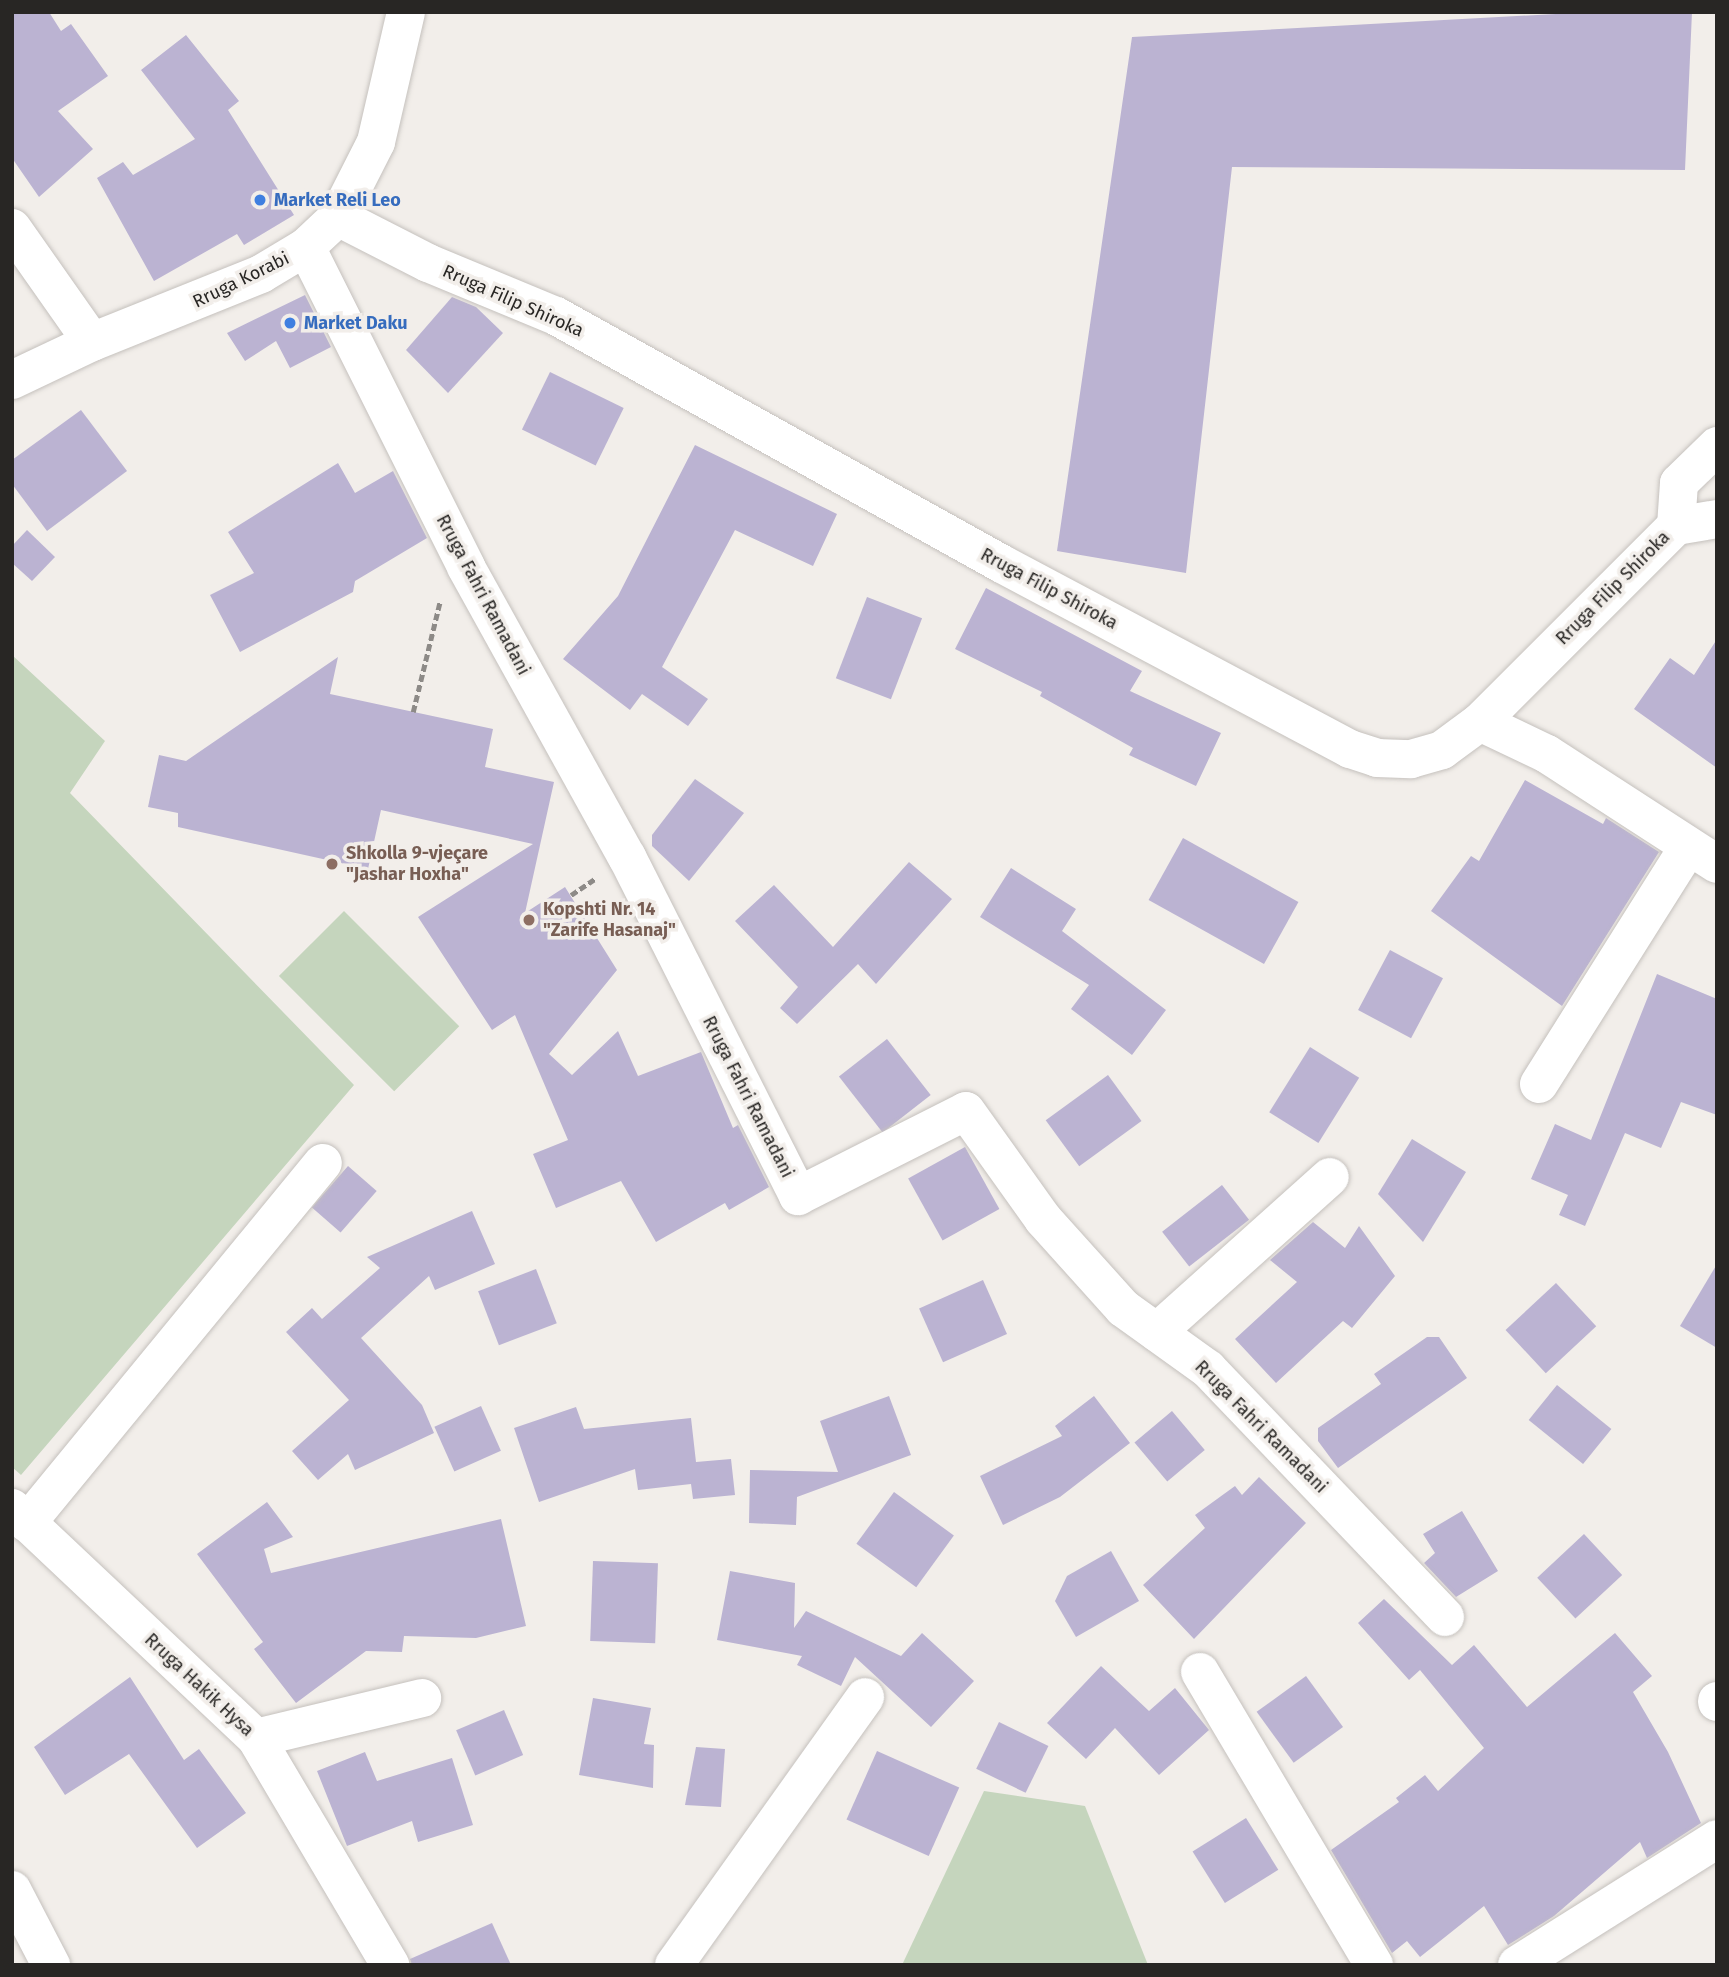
<!DOCTYPE html>
<meta charset="utf-8">
<style>
body{margin:0}
#map{position:relative;width:1729px;height:1977px;overflow:hidden;background:#f2eeea;font-family:"Fira Sans",sans-serif}
div>[style]{position:absolute}
.green>*{inset:0;background:#c5d5bd;transform-origin:0 0}
.building>*{inset:0;background:#bbb3d2;transform-origin:0 0}
.path>*{height:4.5px;margin-top:-2.25px;transform-origin:0;background:repeating-linear-gradient(90deg,#8d8a87 0 7px,transparent 0 10.5px)}
.roads{filter:drop-shadow(0 0 2px #c5c1bd) drop-shadow(0 0 2px #c5c1bd)}
.minor>*{height:38px;margin:-19px;padding:0 19px;transform-origin:19px;border-radius:19px;background:#fff}
.dots>*{width:19px;height:19px;translate:-50% -50%;box-sizing:border-box;border:4px solid #f2eeea;border-radius:50%}
span{translate:-50% -50%;white-space:nowrap;text-align:center;line-height:1.15;-webkit-text-stroke:7px #f2eeea;paint-order:stroke}
.shop-label{font-size:18px;color:#366cbe;font-weight:700}
.left{translate:0 -50%;text-align:left}
.street-label{font-size:18px;color:#282624}
.education-label{font-size:18px;color:#785e54;font-weight:700}
.frame{position:absolute;inset:0;border:14px solid #282624;pointer-events:none}
</style>
<div id="map">
<div class="green">
<i style="clip-path:polygon(12px 655px,105px 741px,70px 793px,354px 1085px,21px 1475px,12px 1467px)"></i>
<i style="left:344px;top:911px;width:163px;height:92px;rotate:45deg"></i>
<i style="clip-path:polygon(984px 1791px,1085px 1806px,1148px 1965px,902px 1965px)"></i>
</div>
<div class="building">
<i style="clip-path:polygon(12px 12px,49px 12px,61px 31px,71px 24px,108px 76px,58px 111px,93px 149px,39px 197px,12px 158px)"></i>
<i style="clip-path:polygon(1592px 12px,1692px 12px,1685px 170px,1232px 167px,1186px 573px,1057px 551px,1132px 37px)"></i>
<i style="clip-path:polygon(186px 35px,239px 101px,228px 110px,294px 215px,244px 245px,237px 234px,154px 281px,97px 178px,123px 162px,133px 175px,195px 139px,141px 70px)"></i>
<i style="clip-path:polygon(305px 295px,331px 347px,290px 368px,276px 341px,245px 361px,227px 333px)"></i>
<i style="clip-path:polygon(452px 297px,476px 307px,503px 333px,448px 393px,406px 350px)"></i>
<i style="left:550px;top:372px;width:82px;height:64px;rotate:26deg"></i>
<i style="clip-path:polygon(81px 410px,127px 471px,47px 531px,12px 484px,12px 460px)"></i>
<i style="clip-path:polygon(695px 445px,837px 514px,813px 566px,735px 530px,662px 667px,708px 699px,688px 726px,642px 694px,630px 710px,563px 659px,618px 596px)"></i>
<i style="clip-path:polygon(338px 463px,355px 493px,393px 471px,427px 538px,355px 581px,353px 592px,240px 652px,210px 595px,254px 573px,228px 532px)"></i>
<i style="clip-path:polygon(27px 530px,55px 557px,32px 581px,12px 563px,12px 546px)"></i>
<i style="clip-path:polygon(986px 588px,1142px 671px,1130px 691px,1221px 733px,1196px 786px,1129px 755px,1133px 748px,1040px 696px,1042px 692px,955px 649px)"></i>
<i style="left:867px;top:597px;width:59px;height:87px;rotate:21deg"></i>
<i style="clip-path:polygon(1717px 639px,1717px 768px,1634px 709px,1670px 658px,1694px 675px)"></i>
<i style="clip-path:polygon(338px 657px,330px 694px,493px 729px,485px 767px,554px 782px,525px 913px,565px 887px,617px 970px,549px 1054px,572px 1075px,618px 1031px,638px 1076px,701px 1052px,733px 1128px,738px 1125px,769px 1187px,729px 1210px,725px 1203px,656px 1242px,621px 1181px,556px 1208px,533px 1154px,568px 1140px,515px 1015px,492px 1030px,418px 917px,533px 844px,381px 810px,368px 869px,178px 827px,178px 813px,148px 807px,159px 755px,186px 761px)"></i>
<i style="clip-path:polygon(695px 779px,744px 813px,689px 881px,652px 846px,652px 835px)"></i>
<i style="clip-path:polygon(1525px 780px,1603px 824px,1606px 818px,1659px 852px,1562px 1006px,1431px 911px,1471px 856px,1479px 861px)"></i>
<i style="left:1183px;top:838px;width:132px;height:71px;rotate:29deg"></i>
<i style="clip-path:polygon(909px 862px,952px 899px,876px 984px,858px 964px,797px 1024px,780px 1008px,798px 987px,735px 921px,774px 885px,833px 947px)"></i>
<i style="clip-path:polygon(1011px 868px,1076px 909px,1062px 931px,1166px 1010px,1132px 1055px,1071px 1009px,1089px 985px,980px 917px)"></i>
<i style="left:1390px;top:950px;width:60px;height:68px;rotate:28deg"></i>
<i style="clip-path:polygon(1657px 974px,1717px 999px,1717px 1115px,1681px 1102px,1661px 1148px,1625px 1133px,1585px 1226px,1559px 1215px,1568px 1195px,1531px 1179px,1555px 1124px,1591px 1140px)"></i>
<i style="left:887px;top:1039px;width:71px;height:61px;rotate:52deg"></i>
<i style="left:1310px;top:1047px;width:58px;height:77px;rotate:32deg"></i>
<i style="left:1108px;top:1075px;width:57px;height:77px;rotate:54deg"></i>
<i style="clip-path:polygon(1412px 1139px,1466px 1172px,1423px 1242px,1378px 1194px)"></i>
<i style="left:965px;top:1147px;width:71px;height:65px;rotate:61deg"></i>
<i style="left:348px;top:1166px;width:38px;height:55px;rotate:41deg"></i>
<i style="left:1222px;top:1185px;width:44px;height:76px;rotate:52deg"></i>
<i style="clip-path:polygon(472px 1211px,495px 1264px,435px 1290px,429px 1276px,361px 1338px,422px 1405px,434px 1433px,355px 1470px,348px 1454px,318px 1480px,292px 1451px,349px 1400px,286px 1332px,312px 1308px,322px 1319px,380px 1268px,367px 1257px)"></i>
<i style="clip-path:polygon(1313px 1222px,1345px 1248px,1359px 1226px,1395px 1276px,1352px 1328px,1343px 1321px,1276px 1383px,1235px 1339px,1297px 1282px,1270px 1260px)"></i>
<i style="clip-path:polygon(1717px 1264px,1717px 1348px,1680px 1326px)"></i>
<i style="left:536px;top:1269px;width:58px;height:62px;rotate:69deg"></i>
<i style="left:983px;top:1280px;width:59px;height:70px;rotate:66deg"></i>
<i style="left:1556px;top:1283px;width:59px;height:69px;rotate:47deg"></i>
<i style="clip-path:polygon(1427px 1337px,1439px 1337px,1467px 1378px,1338px 1468px,1318px 1441px,1318px 1428px,1381px 1384px,1374px 1374px)"></i>
<i style="left:1557px;top:1385px;width:70px;height:45px;rotate:39deg"></i>
<i style="clip-path:polygon(889px 1396px,911px 1455px,797px 1497px,796px 1525px,749px 1523px,750px 1470px,838px 1472px,820px 1421px)"></i>
<i style="clip-path:polygon(1094px 1396px,1130px 1443px,1060px 1497px,1003px 1525px,980px 1476px,1062px 1436px,1055px 1426px)"></i>
<i style="left:481px;top:1406px;width:49px;height:51px;rotate:66deg"></i>
<i style="clip-path:polygon(576px 1407px,584px 1429px,691px 1418px,696px 1462px,731px 1459px,735px 1495px,693px 1499px,691px 1484px,638px 1490px,635px 1469px,539px 1502px,514px 1428px)"></i>
<i style="left:1172px;top:1411px;width:51px;height:49px;rotate:50deg"></i>
<i style="clip-path:polygon(1259px 1477px,1306px 1523px,1194px 1639px,1143px 1585px,1205px 1528px,1195px 1515px,1235px 1486px,1242px 1495px)"></i>
<i style="left:894px;top:1492px;width:74px;height:64px;rotate:36deg"></i>
<i style="clip-path:polygon(267px 1502px,293px 1537px,264px 1549px,271px 1573px,501px 1519px,526px 1626px,476px 1638px,404px 1636px,402px 1652px,366px 1651px,296px 1703px,254px 1649px,263px 1642px,197px 1554px)"></i>
<i style="clip-path:polygon(1462px 1511px,1498px 1571px,1456px 1597px,1424px 1563px,1435px 1553px,1423px 1534px)"></i>
<i style="left:1584px;top:1534px;width:56px;height:64px;rotate:47deg"></i>
<i style="clip-path:polygon(1111px 1551px,1139px 1601px,1076px 1637px,1055px 1601px,1067px 1576px)"></i>
<i style="left:593px;top:1561px;width:65px;height:80px;rotate:2deg"></i>
<i style="clip-path:polygon(730px 1571px,795px 1583px,794px 1628px,806px 1611px,901px 1656px,922px 1633px,974px 1681px,931px 1727px,855px 1657px,841px 1686px,797px 1665px,802px 1656px,717px 1640px)"></i>
<i style="clip-path:polygon(1384px 1599px,1452px 1665px,1474px 1645px,1527px 1707px,1615px 1633px,1652px 1676px,1633px 1692px,1668px 1752px,1701px 1823px,1647px 1858px,1640px 1842px,1554px 1916px,1508px 1945px,1484px 1906px,1420px 1957px,1407px 1941px,1392px 1953px,1331px 1850px,1399px 1802px,1396px 1798px,1425px 1775px,1438px 1791px,1484px 1748px,1420px 1670px,1409px 1680px,1358px 1623px)"></i>
<i style="clip-path:polygon(1101px 1666px,1149px 1711px,1175px 1688px,1209px 1730px,1159px 1775px,1115px 1728px,1086px 1759px,1047px 1723px)"></i>
<i style="left:1306px;top:1676px;width:63px;height:61px;rotate:54deg"></i>
<i style="clip-path:polygon(130px 1677px,184px 1760px,199px 1749px,246px 1813px,197px 1848px,129px 1754px,65px 1795px,34px 1747px)"></i>
<i style="clip-path:polygon(593px 1698px,651px 1708px,644px 1744px,654px 1745px,653px 1788px,579px 1775px)"></i>
<i style="left:504px;top:1710px;width:49px;height:52px;rotate:67deg"></i>
<i style="left:999px;top:1722px;width:55px;height:52px;rotate:26deg"></i>
<i style="clip-path:polygon(696px 1747px,725px 1749px,721px 1807px,685px 1805px)"></i>
<i style="left:877px;top:1751px;width:90px;height:75px;rotate:24deg"></i>
<i style="clip-path:polygon(365px 1752px,377px 1781px,452px 1758px,473px 1825px,418px 1842px,412px 1821px,347px 1846px,317px 1771px)"></i>
<i style="left:1246px;top:1818px;width:61px;height:63px;rotate:58deg"></i>
<i style="clip-path:polygon(492px 1923px,511px 1965px,412px 1965px,410px 1959px)"></i>
</div>
<div class="path">
<i style="left:413px;top:712px;width:114px;rotate:-76.3deg"></i>
<i style="left:571px;top:895px;width:30px;rotate:-34deg"></i>
</div>
<div class="roads">
<div class="minor">
<i style="left:338px;top:217px;width:101px;rotate:27.1deg"></i>
<i style="left:428px;top:263px;width:139px;rotate:22.5deg"></i>
<i style="left:556px;top:316px;width:510px;rotate:29.08deg"></i>
<i style="left:1002px;top:564px;width:394px;rotate:28deg"></i>
<i style="left:1350px;top:749px;width:28px;rotate:18deg"></i>
<i style="left:1377px;top:758px;width:34px;rotate:2deg"></i>
<i style="left:1411px;top:759px;width:32px;rotate:-16deg"></i>
<i style="left:1442px;top:750px;width:47px;rotate:-36.4deg"></i>
<i style="left:1480px;top:722px;width:277px;rotate:-45deg"></i>
<i style="left:1676px;top:526px;width:42px;rotate:-9.7deg"></i>
<i style="left:12px;top:228px;width:139px;rotate:54.9deg"></i>
<i style="left:306px;top:247px;width:358px;rotate:63.4deg"></i>
<i style="left:466px;top:567px;width:332px;rotate:61deg"></i>
<i style="left:627px;top:857px;width:380px;rotate:63.2deg"></i>
<i style="left:798px;top:1196px;width:188px;rotate:-26.8deg"></i>
<i style="left:966px;top:1111px;width:133px;rotate:54.5deg"></i>
<i style="left:1043px;top:1219px;width:120px;rotate:48deg"></i>
<i style="left:1123px;top:1308px;width:105px;rotate:35.7deg"></i>
<i style="left:1208px;top:1369px;width:343px;rotate:46.3deg"></i>
<i style="left:12px;top:380px;width:89px;rotate:-25.4deg"></i>
<i style="left:92px;top:342px;width:182px;rotate:-21.9deg"></i>
<i style="left:261px;top:274px;width:52px;rotate:-31deg"></i>
<i style="left:306px;top:247px;width:44px;rotate:-43.2deg"></i>
<i style="left:338px;top:217px;width:84px;rotate:-63.1deg"></i>
<i style="left:376px;top:142px;width:133px;rotate:-77deg"></i>
<i style="left:1676px;top:526px;width:43px;rotate:-86deg"></i>
<i style="left:1679px;top:483px;width:53px;rotate:-44.2deg"></i>
<i style="left:1480px;top:722px;width:74px;rotate:25.5deg"></i>
<i style="left:1547px;top:754px;width:202px;rotate:32.9deg"></i>
<i style="left:1539px;top:1084px;width:280px;rotate:-57.8deg"></i>
<i style="left:1157px;top:1332px;width:232px;rotate:-41.9deg"></i>
<i style="left:12px;top:1508px;width:335px;rotate:43.3deg"></i>
<i style="left:256px;top:1738px;width:264px;rotate:59.4deg"></i>
<i style="left:27px;top:1523px;width:466px;rotate:-50.6deg"></i>
<i style="left:1200px;top:1672px;width:341px;rotate:59.3deg"></i>
<i style="left:1717px;top:1701px;width:1px;rotate:90deg"></i>
<i style="left:256px;top:1738px;width:171px;rotate:-13.5deg"></i>
<i style="left:12px;top:1890px;width:85px;rotate:62.5deg"></i>
<i style="left:674px;top:1965px;width:329px;rotate:-54.5deg"></i>
<i style="left:1517px;top:1965px;width:236px;rotate:-32.2deg"></i>
</div>
</div>
<div class="dots">
<i style="left:260px;top:200px;background:#3f7fe0"></i>
<i style="left:290px;top:323px;background:#3f7fe0"></i>
<i style="left:332px;top:864px;background:#8d6e63"></i>
<i style="left:529px;top:920px;background:#8d6e63"></i>
</div>
<div class="shop-label">
<span class="left" style="left:274px;top:200px">Market Reli Leo</span>
<span class="left" style="left:304px;top:323px">Market Daku</span>
</div>
<div class="street-label">
<span style="left:241px;top:280px;rotate:-26deg">Rruga Korabi</span>
<span style="left:513px;top:301px;rotate:24deg">Rruga Filip Shiroka</span>
<span style="left:1613px;top:588px;rotate:-45deg">Rruga Filip Shiroka</span>
<span style="left:1049px;top:589px;rotate:28deg">Rruga Filip Shiroka</span>
<span style="left:483px;top:595px;rotate:62deg">Rruga Fahri Ramadani</span>
<span style="left:748px;top:1097px;rotate:63deg">Rruga Fahri Ramadani</span>
<span style="left:1261px;top:1427px;rotate:45deg">Rruga Fahri Ramadani</span>
<span style="left:199px;top:1685px;rotate:43deg">Rruga Hakik Hysa</span>
</div>
<div class="education-label">
<span class="left" style="left:346px;top:864px">Shkolla 9-vjeçare<br>"Jashar Hoxha"</span>
<span class="left" style="left:543px;top:920px">Kopshti Nr. 14<br>"Zarife Hasanaj"</span>
</div>
<div class="frame"></div>
</div>
